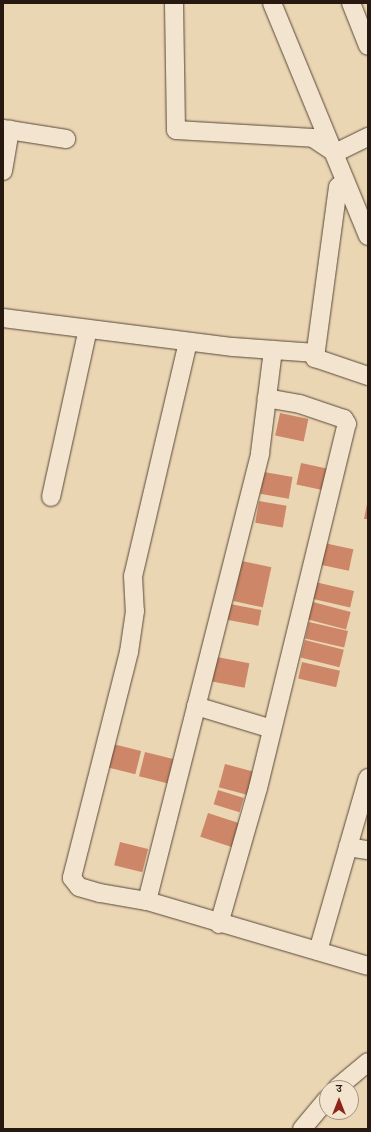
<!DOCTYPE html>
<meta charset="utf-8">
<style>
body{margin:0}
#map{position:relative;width:371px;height:1132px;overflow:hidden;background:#ebd6b4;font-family:Cardo,"Noto Serif Devanagari",serif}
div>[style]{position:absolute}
.building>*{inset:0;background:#cd8668;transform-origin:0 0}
.roads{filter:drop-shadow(0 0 1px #584839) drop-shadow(0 0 1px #584839)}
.street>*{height:18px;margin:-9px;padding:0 9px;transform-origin:9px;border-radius:9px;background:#f2e4ce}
span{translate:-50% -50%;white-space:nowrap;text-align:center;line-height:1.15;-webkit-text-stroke:3.5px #f2e4ce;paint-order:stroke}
.frame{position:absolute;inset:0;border:4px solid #271910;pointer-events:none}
.north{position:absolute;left:319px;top:1080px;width:40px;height:40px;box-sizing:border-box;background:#f2e4ce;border:1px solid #a19382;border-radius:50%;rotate:0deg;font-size:11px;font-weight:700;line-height:16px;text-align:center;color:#271910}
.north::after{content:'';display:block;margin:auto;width:14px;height:18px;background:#8f2418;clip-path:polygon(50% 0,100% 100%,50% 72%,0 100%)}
</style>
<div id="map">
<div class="building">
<i style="left:280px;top:413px;width:29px;height:23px;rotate:12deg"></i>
<i style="left:301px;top:463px;width:30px;height:22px;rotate:12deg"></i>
<i style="left:264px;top:472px;width:29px;height:22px;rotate:10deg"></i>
<i style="left:259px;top:501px;width:28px;height:22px;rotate:10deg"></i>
<i style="clip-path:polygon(367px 504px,368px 504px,368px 519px,364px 519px)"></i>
<i style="left:324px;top:543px;width:30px;height:22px;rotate:12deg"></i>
<i style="left:242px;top:561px;width:30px;height:41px;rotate:12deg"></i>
<i style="left:315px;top:582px;width:40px;height:17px;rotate:13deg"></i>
<i style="left:313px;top:602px;width:39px;height:18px;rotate:15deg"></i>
<i style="left:230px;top:604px;width:32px;height:16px;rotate:11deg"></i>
<i style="left:309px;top:622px;width:40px;height:17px;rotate:13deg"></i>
<i style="left:305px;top:640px;width:40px;height:18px;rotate:14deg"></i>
<i style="left:217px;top:657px;width:33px;height:25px;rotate:11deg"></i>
<i style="left:302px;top:662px;width:39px;height:17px;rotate:13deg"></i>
<i style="left:113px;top:744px;width:29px;height:24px;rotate:14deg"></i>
<i style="left:145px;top:752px;width:29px;height:25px;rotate:14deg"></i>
<i style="left:225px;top:764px;width:30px;height:24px;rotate:15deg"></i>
<i style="left:218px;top:790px;width:27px;height:15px;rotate:17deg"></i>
<i style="left:208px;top:813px;width:33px;height:25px;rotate:18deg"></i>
<i style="left:120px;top:842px;width:29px;height:24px;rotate:14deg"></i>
</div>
<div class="roads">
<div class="street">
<i style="left:174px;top:3px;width:127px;rotate:89.1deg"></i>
<i style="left:176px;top:130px;width:137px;rotate:3.3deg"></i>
<i style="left:313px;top:138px;width:27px;rotate:34deg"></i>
<i style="left:335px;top:153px;width:37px;rotate:-26deg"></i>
<i style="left:272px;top:3px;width:252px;rotate:67.6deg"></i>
<i style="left:351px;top:3px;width:46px;rotate:68.4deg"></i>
<i style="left:3px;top:129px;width:64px;rotate:9deg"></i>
<i style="left:3px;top:171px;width:42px;rotate:-80.3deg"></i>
<i style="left:345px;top:181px;width:9px;rotate:139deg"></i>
<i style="left:338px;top:187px;width:173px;rotate:97.7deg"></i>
<i style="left:315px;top:358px;width:56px;rotate:18.8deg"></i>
<i style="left:3px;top:318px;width:232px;rotate:7.2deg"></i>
<i style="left:233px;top:347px;width:83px;rotate:4.1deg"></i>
<i style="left:188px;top:342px;width:240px;rotate:103.2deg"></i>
<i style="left:133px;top:576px;width:35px;rotate:87deg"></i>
<i style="left:135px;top:611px;width:41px;rotate:98.3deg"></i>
<i style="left:129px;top:652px;width:233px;rotate:104.2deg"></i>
<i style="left:72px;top:878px;width:11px;rotate:52deg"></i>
<i style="left:79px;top:887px;width:22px;rotate:16deg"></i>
<i style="left:100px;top:893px;width:48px;rotate:9.7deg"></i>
<i style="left:147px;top:901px;width:230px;rotate:16.4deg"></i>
<i style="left:51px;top:497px;width:172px;rotate:-77.6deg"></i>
<i style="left:196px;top:706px;width:79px;rotate:16.8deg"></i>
<i style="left:348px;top:847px;width:20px;rotate:9deg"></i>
<i style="left:147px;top:901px;width:462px;rotate:-75.8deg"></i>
<i style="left:260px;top:453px;width:104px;rotate:-82.8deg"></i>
<i style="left:219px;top:924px;width:141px;rotate:-74deg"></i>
<i style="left:258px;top:788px;width:375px;rotate:-76.3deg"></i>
<i style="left:347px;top:424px;width:6px;rotate:-121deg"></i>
<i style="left:344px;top:419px;width:46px;rotate:-161.2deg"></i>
<i style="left:300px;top:404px;width:34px;rotate:-170deg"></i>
<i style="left:318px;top:951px;width:180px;rotate:-73.9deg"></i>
<i style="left:337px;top:1088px;width:40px;rotate:-40deg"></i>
<i style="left:302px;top:1129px;width:39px;rotate:-50deg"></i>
</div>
</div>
<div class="frame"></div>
<div class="north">उ</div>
</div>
